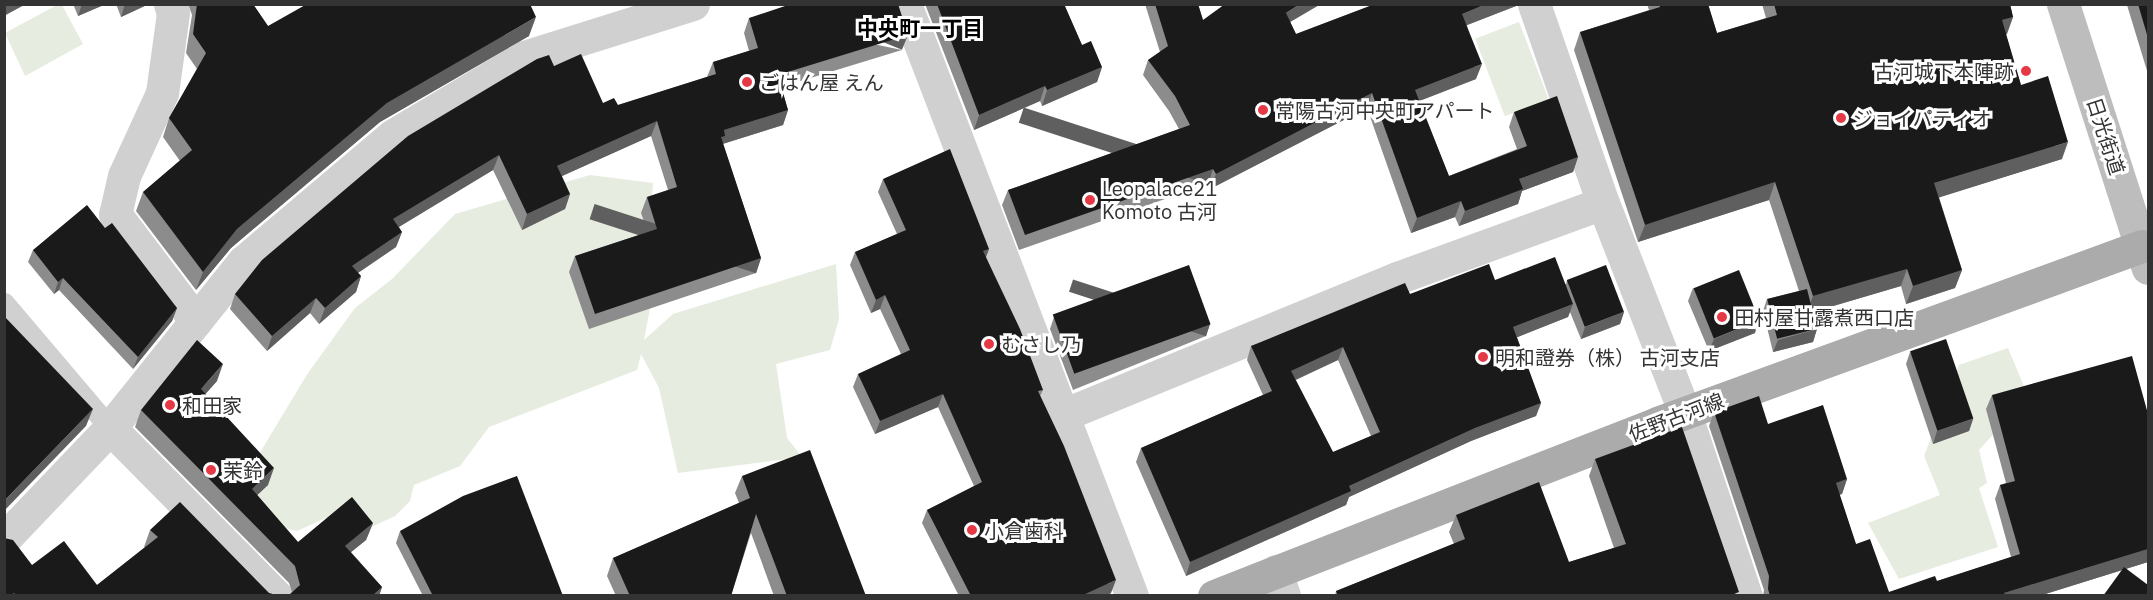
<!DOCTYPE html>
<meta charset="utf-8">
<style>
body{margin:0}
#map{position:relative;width:2153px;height:600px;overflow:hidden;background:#fff;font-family:"IBM Plex Sans","Noto Sans JP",sans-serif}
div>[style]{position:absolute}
.green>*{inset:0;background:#e6ecdf;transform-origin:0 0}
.lane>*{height:21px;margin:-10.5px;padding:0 10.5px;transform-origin:10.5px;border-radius:10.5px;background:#d0d0d0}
.street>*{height:33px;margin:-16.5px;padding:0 16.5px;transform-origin:16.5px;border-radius:16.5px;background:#d0d0d0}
.secondary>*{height:33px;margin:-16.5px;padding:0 16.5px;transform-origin:16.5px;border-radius:16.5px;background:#bdbdbd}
.primary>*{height:33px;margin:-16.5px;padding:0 16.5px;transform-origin:16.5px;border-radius:16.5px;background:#ababab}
.wall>*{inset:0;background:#8c8c8c}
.shaded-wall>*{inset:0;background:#5f5f5f;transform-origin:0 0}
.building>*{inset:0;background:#1a1a1a;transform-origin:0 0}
.dots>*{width:16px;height:16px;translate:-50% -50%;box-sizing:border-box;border:3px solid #fff;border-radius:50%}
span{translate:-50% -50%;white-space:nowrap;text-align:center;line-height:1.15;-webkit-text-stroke:6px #fff;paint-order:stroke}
.poi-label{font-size:20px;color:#333}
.right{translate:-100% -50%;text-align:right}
.left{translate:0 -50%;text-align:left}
.street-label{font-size:20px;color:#333}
.neighbourhood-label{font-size:21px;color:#000;font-weight:700}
.frame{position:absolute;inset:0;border:6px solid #333;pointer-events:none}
</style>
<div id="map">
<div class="green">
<i style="clip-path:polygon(57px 5px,62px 5px,83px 44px,25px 76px,5px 33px)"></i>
<i style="left:1519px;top:22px;width:83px;height:47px;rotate:69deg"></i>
<i style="clip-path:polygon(590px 175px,653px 183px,647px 262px,652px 298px,644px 340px,673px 314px,836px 264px,839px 319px,830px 350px,776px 364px,787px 438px,802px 457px,678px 473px,659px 388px,641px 354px,637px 370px,489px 427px,460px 466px,414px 485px,410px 501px,395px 516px,365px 530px,346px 509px,297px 531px,269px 524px,247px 529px,256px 459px,308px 373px,355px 308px,392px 279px,455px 214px)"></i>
<i style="clip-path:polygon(2008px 348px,2028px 396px,1979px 450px,1987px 483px,1979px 488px,1998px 547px,1899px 579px,1868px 523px,1940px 495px,1924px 456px,1959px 365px)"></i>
</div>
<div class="lane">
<i style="left:4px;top:303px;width:164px;rotate:49.7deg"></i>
</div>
<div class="street">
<i style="left:170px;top:4px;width:9px;rotate:72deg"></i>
<i style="left:173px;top:13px;width:81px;rotate:97.8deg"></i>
<i style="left:162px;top:93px;width:91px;rotate:114.6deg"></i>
<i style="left:124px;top:176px;width:39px;rotate:103deg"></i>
<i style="left:115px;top:214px;width:134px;rotate:52.9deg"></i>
<i style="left:905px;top:4px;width:634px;rotate:69.02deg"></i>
<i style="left:1534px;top:4px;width:211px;rotate:70.9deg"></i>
<i style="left:1603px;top:203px;width:225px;rotate:68.7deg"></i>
<i style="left:1685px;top:413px;width:193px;rotate:71.6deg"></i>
<i style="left:1063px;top:415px;width:361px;rotate:-22.3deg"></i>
<i style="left:1397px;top:278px;width:219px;rotate:-20deg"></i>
<i style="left:110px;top:428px;width:236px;rotate:45.3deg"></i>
<i style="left:4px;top:539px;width:153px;rotate:-46.3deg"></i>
<i style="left:110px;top:428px;width:213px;rotate:-51.3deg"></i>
<i style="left:243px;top:262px;width:195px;rotate:-40.2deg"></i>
<i style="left:392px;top:136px;width:154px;rotate:-30.9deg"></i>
<i style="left:524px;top:57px;width:177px;rotate:-17.4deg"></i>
<i style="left:1276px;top:571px;width:26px;rotate:72deg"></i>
</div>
<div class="secondary">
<i style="left:2063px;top:4px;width:277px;rotate:72.2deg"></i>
</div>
<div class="primary">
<i style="left:1214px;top:596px;width:476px;rotate:-21.3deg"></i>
<i style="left:1657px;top:423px;width:516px;rotate:-20.05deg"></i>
</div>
<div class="wall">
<i style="clip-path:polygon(73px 4px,106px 4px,78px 16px)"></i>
<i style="clip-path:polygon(116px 4px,149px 4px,121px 17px)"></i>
<i style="clip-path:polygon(188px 4px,253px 4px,268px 26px,529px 36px,380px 122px,231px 248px,196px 290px,136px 211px,143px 192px,180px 161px,163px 137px,169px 118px,197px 69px,186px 53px,192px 15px)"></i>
<i style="clip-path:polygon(925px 4px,1064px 4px,1082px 45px,1102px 67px,1097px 82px,1042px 106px,1040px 101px,974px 130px)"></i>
<i style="clip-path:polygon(1145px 4px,1198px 4px,1203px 20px,1290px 22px,1296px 34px,1375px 4px,1516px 4px,1516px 6px,1467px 25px,1476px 79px,1419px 101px,1449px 176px,1517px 149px,1509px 127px,1514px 112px,1578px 157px,1573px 172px,1522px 191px,1518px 204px,1459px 226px,1455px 217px,1411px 233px,1367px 108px,1210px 189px,1208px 184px,1019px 250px,1002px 205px,1008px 190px,1179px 129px,1169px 111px,1143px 75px,1148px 60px,1160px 52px)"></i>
<i style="clip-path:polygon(1647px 4px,1708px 4px,1717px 33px,1766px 18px,1762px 4px,2010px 4px,2013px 17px,2006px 35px,2021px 85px,2062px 159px,1939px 197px,1962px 270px,1955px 288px,1906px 304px,1901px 286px,1813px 312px,1817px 329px,1813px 342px,1773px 352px,1763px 311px,1767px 299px,1799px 291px,1769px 200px,1638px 242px,1574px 50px,1580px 32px,1649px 10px)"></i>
<i style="clip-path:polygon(2127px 4px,2148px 4px,2148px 74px,2127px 5px)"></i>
<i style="clip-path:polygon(749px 18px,902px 50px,781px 87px,788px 110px,783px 125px,723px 144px,761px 258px,756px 273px,589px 329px,569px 272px,575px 256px,648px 232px,641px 213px,647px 197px,668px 190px,651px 136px,562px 176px,570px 194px,565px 209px,522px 230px,493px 170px,399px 227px,402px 232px,396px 247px,358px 273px,361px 276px,356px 292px,319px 324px,310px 313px,267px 351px,230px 309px,235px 294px,554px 66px,603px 103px,618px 105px,707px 77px,713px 62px,749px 51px,744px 33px)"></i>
<i style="clip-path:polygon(883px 179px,989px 249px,986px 257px,1043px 390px,1040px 396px,1111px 593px,1106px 596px,959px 596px,922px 523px,927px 510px,974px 486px,938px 407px,875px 434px,853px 387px,858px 374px,901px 354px,880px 309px,871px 313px,850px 265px,855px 252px,897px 234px,878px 192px)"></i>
<i style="clip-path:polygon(105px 228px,177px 308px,172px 321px,133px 369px,59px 290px,54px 294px,28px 262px,33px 250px)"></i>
<i style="clip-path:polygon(evenodd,1495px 280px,1566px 284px,1567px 280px,1624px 312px,1620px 324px,1581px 339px,1570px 312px,1568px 317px,1517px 337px,1541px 403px,1536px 416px,1471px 441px,1349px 497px,1346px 505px,1186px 576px,1136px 462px,1141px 448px,1263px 395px,1247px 360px,1251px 346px,1410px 294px,1495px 280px,1338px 360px,1371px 436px,1333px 452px,1296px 380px,1338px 360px)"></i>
<i style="clip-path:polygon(1693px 288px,1755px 333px,1709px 351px,1688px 301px)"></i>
<i style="clip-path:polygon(1054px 317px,1210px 324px,1206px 336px,1073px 390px,1050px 329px)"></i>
<i style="clip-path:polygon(1910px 352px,1973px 419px,1969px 431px,1933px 444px,1906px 364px)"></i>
<i style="clip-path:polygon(217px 381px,205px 394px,268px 485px,257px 495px,298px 542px,373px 523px,366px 540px,351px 552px,382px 587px,379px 596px,288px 596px,292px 592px,289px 583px,135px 427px,141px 410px)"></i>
<i style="clip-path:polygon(1992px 395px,2148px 414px,2148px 562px,2039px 596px,1763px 596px,1764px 590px,1709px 426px,1714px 412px,1768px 424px,1847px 479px,1842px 494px,1839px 495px,1856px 544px,1889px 592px,1937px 581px,2011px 557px,1995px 499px,2000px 485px,2006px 483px,1986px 409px)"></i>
<i style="clip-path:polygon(1595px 459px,1738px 596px,1335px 596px,1336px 591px,1454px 544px,1449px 532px,1456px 515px,1569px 562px,1614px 548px,1589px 476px)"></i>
<i style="clip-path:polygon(742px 476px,866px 596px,774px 596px,751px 533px,731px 596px,616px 596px,607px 576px,613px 558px,739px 503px,735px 493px)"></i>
<i style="clip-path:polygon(150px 530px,269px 593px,280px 596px,4px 596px,32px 565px,97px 585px,145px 547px,144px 547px)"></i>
<i style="clip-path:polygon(400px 531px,563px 596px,423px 596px,396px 543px)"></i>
</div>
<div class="shaded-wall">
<i style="clip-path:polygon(4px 4px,26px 4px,4px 16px)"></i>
<i style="clip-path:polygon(82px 4px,106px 4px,78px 16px)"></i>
<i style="clip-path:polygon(125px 4px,149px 4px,121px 17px)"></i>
<i style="clip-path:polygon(1300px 4px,1321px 4px,1280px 28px,1286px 13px)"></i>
<i style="clip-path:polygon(1486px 4px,1516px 4px,1516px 6px,1457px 29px,1462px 14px)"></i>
<i style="clip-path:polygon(536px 17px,529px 36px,380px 122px,231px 248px,196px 290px,203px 272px,237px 229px,387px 103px)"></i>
<i style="clip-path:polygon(2013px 17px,2007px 34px,1995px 38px,2002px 20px)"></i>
<i style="left:908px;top:35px;width:16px;height:136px;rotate:112deg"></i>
<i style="clip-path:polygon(1482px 64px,1476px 79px,1409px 105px,1415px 90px)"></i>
<i style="clip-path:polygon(1102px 67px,1097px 82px,1042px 106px,1047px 90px)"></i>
<i style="clip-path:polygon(1045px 86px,1040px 101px,974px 130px,979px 115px)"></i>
<i style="clip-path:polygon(1372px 93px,1367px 108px,1210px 189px,1216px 174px)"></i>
<i style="clip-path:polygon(788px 110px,783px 125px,722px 144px,715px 152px,724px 130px)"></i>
<i style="clip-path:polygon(657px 121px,651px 136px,551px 181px,557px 166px)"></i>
<i style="clip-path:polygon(2068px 142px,2062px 159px,1928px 201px,1934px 183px)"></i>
<i style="clip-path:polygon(499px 155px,493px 170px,387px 234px,393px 219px)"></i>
<i style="clip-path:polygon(1578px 157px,1573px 172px,1522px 191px,1518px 204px,1459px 226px,1465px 211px,1519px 179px)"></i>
<i style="left:1213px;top:169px;width:16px;height:199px;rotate:108deg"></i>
<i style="clip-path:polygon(1775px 182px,1769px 200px,1638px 242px,1645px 225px)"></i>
<i style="clip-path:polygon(570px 194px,565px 209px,522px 230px,527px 214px)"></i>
<i style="clip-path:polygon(1461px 201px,1455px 217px,1411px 233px,1417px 218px)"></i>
<i style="clip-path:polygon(402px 232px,396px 247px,346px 281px,352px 266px)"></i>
<i style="clip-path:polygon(989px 249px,984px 262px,983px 251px)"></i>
<i style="left:761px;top:258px;width:16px;height:175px;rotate:108deg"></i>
<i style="clip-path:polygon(1907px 269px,1901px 286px,1806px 314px,1813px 296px)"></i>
<i style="clip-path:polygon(1962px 270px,1955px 288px,1906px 304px,1913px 286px)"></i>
<i style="clip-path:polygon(361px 276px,356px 292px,319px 324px,325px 308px)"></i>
<i style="clip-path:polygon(63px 278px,59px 290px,54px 294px,58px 282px)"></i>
<i style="clip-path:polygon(885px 295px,880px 309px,871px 313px,876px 300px)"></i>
<i style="clip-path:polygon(316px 298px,310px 313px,267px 351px,272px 336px)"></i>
<i style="clip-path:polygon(1573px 304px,1568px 317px,1508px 341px,1513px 327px)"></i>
<i style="clip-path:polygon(177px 308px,172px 321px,133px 369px,138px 357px)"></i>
<i style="clip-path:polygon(1624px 312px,1620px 324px,1581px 339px,1585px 327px)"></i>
<i style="clip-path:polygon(1759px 320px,1755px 333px,1709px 351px,1714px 339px)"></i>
<i style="left:1210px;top:324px;width:13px;height:144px;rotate:108deg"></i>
<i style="clip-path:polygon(1817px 329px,1813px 342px,1773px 352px,1778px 340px)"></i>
<i style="clip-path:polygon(1343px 347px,1338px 360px,1286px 384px,1291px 371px)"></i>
<i style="clip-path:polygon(223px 364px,217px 381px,195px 406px,201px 389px)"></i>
<i style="clip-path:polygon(943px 394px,938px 407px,875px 434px,880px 421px)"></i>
<i style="clip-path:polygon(1541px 403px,1536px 416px,1471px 441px,1349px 497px,1346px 505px,1186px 576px,1190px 562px,1349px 486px,1475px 428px)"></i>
<i style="clip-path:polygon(93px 409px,86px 426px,4px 511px,4px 501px)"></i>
<i style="clip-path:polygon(1973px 419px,1969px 431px,1933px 444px,1937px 431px)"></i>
<i style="clip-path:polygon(274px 468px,268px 485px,246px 506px,252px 489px)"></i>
<i style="clip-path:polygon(1847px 479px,1842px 494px,1831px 497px,1836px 483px)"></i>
<i style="clip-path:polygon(373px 523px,366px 540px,339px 562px,345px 546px)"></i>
<i style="clip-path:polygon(2148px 549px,2148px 562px,2039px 596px,2004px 596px,2004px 593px)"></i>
<i style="clip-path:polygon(1116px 580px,1111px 593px,1106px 596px,1081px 596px)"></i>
<i style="clip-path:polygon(382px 587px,379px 596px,372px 596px)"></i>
</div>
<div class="building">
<i style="clip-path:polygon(197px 4px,253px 4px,268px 26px,307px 4px,530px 4px,536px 17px,387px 103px,237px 229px,203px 272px,143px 192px,192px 150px,169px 118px,206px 53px,193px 34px)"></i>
<i style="clip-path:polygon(791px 4px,898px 4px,908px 35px,778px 75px,788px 110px,724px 130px,725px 136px,721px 137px,761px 258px,595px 314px,575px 256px,657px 229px,647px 197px,677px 187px,657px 121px,557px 166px,570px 194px,527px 214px,499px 155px,393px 219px,402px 232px,352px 266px,361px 276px,325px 308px,316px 298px,272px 336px,235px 294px,262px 260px,408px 136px,537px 59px,549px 55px,554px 66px,581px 54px,603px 103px,614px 98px,618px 105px,716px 74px,713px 62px,758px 48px,749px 18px)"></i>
<i style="clip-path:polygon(937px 4px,1064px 4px,1082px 45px,1091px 41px,1102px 67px,1047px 90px,1045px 86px,979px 115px)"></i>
<i style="clip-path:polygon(1155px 4px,1198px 4px,1203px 20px,1225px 4px,1300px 4px,1286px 13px,1296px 34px,1375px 4px,1486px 4px,1462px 14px,1482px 64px,1415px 90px,1449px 176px,1527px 146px,1514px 112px,1557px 96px,1578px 157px,1519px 179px,1523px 189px,1465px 211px,1461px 201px,1417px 218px,1372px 93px,1216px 174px,1213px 169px,1025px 235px,1008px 190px,1190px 125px,1175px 96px,1148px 60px,1168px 46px)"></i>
<i style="clip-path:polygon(1659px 4px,1708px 4px,1717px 33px,1777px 15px,1774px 4px,2010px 4px,2013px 17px,2002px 20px,2021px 85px,2048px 76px,2068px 142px,1934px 183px,1962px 270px,1913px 286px,1907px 269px,1813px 296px,1775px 182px,1645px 225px,1580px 32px,1660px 7px)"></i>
<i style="clip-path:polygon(2138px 4px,2148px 4px,2148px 38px)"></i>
<i style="clip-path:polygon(950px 149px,989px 249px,983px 251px,1020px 329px,1043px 390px,1038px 391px,1064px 446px,1116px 580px,1081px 596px,971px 596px,927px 510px,982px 482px,943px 394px,880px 421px,858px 374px,910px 350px,885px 295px,876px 300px,855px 252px,906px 230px,883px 179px)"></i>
<i style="clip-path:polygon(87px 205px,105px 228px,112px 223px,177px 308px,138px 357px,63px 278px,58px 282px,33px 250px)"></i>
<i style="clip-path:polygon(evenodd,1555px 257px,1573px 304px,1513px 327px,1541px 403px,1475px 428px,1349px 486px,1351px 491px,1190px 562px,1141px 448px,1272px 391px,1251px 346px,1405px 283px,1410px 294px,1489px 264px,1495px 280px,1555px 257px,1343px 347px,1380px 432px,1333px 452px,1291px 371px,1343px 347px)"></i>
<i style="left:1189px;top:265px;width:63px;height:145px;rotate:70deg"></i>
<i style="left:1606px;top:265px;width:50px;height:42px;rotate:69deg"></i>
<i style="left:1739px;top:270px;width:54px;height:49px;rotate:68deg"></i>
<i style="left:1807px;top:289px;width:41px;height:41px;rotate:76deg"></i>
<i style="clip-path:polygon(4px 316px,93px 409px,4px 501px)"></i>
<i style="left:1946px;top:339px;width:84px;height:38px;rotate:71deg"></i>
<i style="clip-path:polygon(197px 340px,223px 364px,201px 389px,274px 468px,252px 489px,298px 542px,352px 497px,373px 523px,345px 546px,382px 587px,372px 596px,288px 596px,300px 585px,295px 566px,141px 410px)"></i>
<i style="clip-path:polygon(2132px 356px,2148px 414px,2148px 549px,2004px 593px,2005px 596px,1770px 596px,1768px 589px,1769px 576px,1714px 412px,1759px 396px,1768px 424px,1823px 405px,1847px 479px,1836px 483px,1856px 544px,1870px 539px,1889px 592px,1935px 576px,1937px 581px,2020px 554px,2000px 485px,2015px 481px,1992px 395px)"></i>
<i style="clip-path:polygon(1682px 427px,1739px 592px,1729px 596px,1338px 596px,1336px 591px,1465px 539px,1456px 515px,1539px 482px,1569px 562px,1626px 544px,1595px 459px)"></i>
<i style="clip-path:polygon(810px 450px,866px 596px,787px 596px,756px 514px,731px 596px,630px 596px,613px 558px,750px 498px,742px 476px)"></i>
<i style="clip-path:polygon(517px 476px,563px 596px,433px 596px,400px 531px,463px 496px)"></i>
<i style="clip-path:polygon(180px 502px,269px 593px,280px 596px,16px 596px,14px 593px,11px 596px,4px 596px,4px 538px,13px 540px,32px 565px,64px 541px,97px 585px,158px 537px,150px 530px)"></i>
<i style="clip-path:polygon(2124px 567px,2148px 585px,2148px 596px,2103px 596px)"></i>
</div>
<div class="dots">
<i style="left:2026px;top:71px;background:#e63946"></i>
<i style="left:747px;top:82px;background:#e63946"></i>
<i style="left:1263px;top:110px;background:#e63946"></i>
<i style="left:1841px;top:118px;background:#e63946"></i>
<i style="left:1090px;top:200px;background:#e63946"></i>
<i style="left:1722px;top:317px;background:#e63946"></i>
<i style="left:989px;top:344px;background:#e63946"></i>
<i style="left:1483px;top:357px;background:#e63946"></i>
<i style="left:170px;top:405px;background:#e63946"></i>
<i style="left:211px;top:470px;background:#e63946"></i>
<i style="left:972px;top:530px;background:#e63946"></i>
</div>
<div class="poi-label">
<span class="right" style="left:2014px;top:71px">古河城下本陣跡</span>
<span class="left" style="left:759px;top:82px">ごはん屋 えん</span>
<span class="left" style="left:1275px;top:110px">常陽古河中央町アパート</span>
<span class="left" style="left:1853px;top:118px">ジョイパティオ</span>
<span class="left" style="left:1102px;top:200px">Leopalace21<br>Komoto 古河</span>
<span class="left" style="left:1734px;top:317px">田村屋甘露煮西口店</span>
<span class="left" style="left:1001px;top:344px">むさし乃</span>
<span class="left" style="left:1495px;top:357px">明和證券（株） 古河支店</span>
<span class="left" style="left:182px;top:405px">和田家</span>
<span class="left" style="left:223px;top:470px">茉鈴</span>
<span class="left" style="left:984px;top:530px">小倉歯科</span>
</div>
<div class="street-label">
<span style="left:2106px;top:136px;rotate:72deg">日光街道</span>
<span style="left:1676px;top:417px;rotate:-21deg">佐野古河線</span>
</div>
<div class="neighbourhood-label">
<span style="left:920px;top:28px">中央町一丁目</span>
</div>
<div class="frame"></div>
</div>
